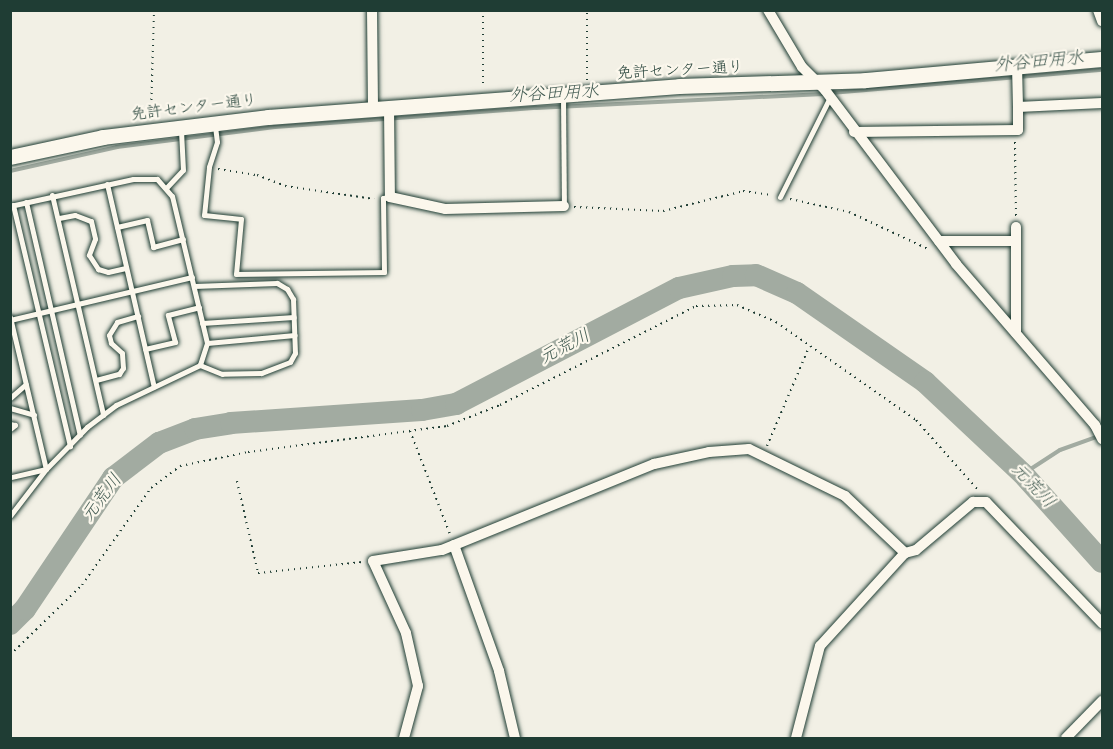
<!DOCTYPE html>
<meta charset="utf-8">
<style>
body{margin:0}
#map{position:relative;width:1113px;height:749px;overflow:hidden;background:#f2f0e5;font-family:"Architects Daughter","Klee One",sans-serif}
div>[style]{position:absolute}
.stream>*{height:4px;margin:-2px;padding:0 2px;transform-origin:2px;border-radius:2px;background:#a2aba1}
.river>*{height:22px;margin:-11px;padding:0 11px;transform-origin:11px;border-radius:11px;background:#a2aba1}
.path>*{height:2px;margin-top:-1px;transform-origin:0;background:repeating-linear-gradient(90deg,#1f3d34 0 1.5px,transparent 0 6px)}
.roads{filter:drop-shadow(0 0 2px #1f3d34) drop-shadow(0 0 2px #1f3d34)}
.lane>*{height:5px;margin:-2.5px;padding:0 2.5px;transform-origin:2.5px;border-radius:2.5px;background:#fbf7ec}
.street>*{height:10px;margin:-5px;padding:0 5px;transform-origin:5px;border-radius:5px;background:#fbf7ec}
.secondary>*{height:15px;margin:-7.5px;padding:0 7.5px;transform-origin:7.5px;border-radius:7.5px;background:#fbf7ec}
span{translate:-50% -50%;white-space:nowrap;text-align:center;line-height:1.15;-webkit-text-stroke:4.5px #fbf7ec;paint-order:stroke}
.street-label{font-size:16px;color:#1f3d34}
.water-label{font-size:18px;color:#465e55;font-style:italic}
.frame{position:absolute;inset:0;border:12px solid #1f3d34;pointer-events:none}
</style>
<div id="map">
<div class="stream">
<i style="left:831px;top:93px;width:272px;rotate:-4.9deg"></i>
<i style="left:10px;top:171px;width:110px;rotate:-12.6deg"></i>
<i style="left:117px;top:147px;width:159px;rotate:-7.2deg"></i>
<i style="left:275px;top:127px;width:262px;rotate:-4.2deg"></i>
<i style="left:536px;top:108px;width:288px;rotate:-2.8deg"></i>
<i style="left:1023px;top:474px;width:44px;rotate:-33deg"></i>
<i style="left:1060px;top:450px;width:41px;rotate:-19.7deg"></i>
</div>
<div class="river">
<i style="left:10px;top:624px;width:21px;rotate:-45deg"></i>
<i style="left:25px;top:609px;width:158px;rotate:-56.1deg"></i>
<i style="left:113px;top:478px;width:58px;rotate:-37.3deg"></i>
<i style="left:159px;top:443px;width:39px;rotate:-21deg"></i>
<i style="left:195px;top:429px;width:36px;rotate:-9deg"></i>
<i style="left:231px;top:423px;width:191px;rotate:-3.9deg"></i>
<i style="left:422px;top:410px;width:35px;rotate:-10deg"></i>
<i style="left:456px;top:404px;width:251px;rotate:-27.5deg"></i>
<i style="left:679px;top:288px;width:55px;rotate:-12.5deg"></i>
<i style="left:733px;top:276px;width:23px;rotate:-2deg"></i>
<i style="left:756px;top:275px;width:45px;rotate:23.7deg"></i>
<i style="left:797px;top:293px;width:156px;rotate:34.8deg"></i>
<i style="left:925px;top:382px;width:134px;rotate:43.2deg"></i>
<i style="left:1023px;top:474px;width:118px;rotate:48.1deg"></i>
</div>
<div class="path">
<i style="left:483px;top:10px;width:77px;rotate:90deg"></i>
<i style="left:587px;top:80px;width:70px;rotate:-90deg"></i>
<i style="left:151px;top:118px;width:108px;rotate:-88.4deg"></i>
<i style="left:1015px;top:142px;width:75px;rotate:89.2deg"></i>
<i style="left:218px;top:169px;width:39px;rotate:9deg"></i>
<i style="left:257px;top:175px;width:30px;rotate:21deg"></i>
<i style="left:285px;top:186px;width:90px;rotate:8.3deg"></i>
<i style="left:790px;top:199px;width:60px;rotate:12.4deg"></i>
<i style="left:849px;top:212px;width:89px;rotate:25.1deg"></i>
<i style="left:574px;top:207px;width:89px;rotate:2.6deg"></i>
<i style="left:663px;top:211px;width:82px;rotate:-14deg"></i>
<i style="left:743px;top:191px;width:29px;rotate:8deg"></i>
<i style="left:410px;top:431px;width:110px;rotate:68.8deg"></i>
<i style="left:767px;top:446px;width:108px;rotate:-67deg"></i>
<i style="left:237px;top:481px;width:94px;rotate:77.1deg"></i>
<i style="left:258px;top:573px;width:105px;rotate:-6deg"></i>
<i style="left:10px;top:655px;width:100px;rotate:-44.2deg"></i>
<i style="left:82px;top:585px;width:119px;rotate:-54.6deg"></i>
<i style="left:151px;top:488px;width:36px;rotate:-37deg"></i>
<i style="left:180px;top:466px;width:69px;rotate:-11.6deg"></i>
<i style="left:248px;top:452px;width:201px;rotate:-7.4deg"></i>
<i style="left:447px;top:426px;width:57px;rotate:-21.6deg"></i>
<i style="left:500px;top:405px;width:220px;rotate:-26.8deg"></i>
<i style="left:696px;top:306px;width:41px;rotate:-1.4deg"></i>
<i style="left:737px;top:305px;width:43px;rotate:23.6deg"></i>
<i style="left:776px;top:322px;width:171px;rotate:35deg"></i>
<i style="left:916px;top:420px;width:95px;rotate:48.4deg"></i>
</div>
<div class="roads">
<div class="lane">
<i style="left:563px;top:97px;width:109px;rotate:89.5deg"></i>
<i style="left:215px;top:126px;width:16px;rotate:83deg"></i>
<i style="left:217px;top:142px;width:26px;rotate:108deg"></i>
<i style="left:209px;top:167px;width:48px;rotate:95.9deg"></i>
<i style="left:204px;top:215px;width:37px;rotate:6deg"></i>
<i style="left:241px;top:219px;width:55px;rotate:95.2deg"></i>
<i style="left:236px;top:274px;width:148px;rotate:-0.8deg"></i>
<i style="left:384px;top:272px;width:74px;rotate:-90.8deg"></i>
<i style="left:383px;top:198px;width:7px;rotate:-8deg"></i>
<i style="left:107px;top:184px;width:208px;rotate:77deg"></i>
<i style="left:167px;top:187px;width:23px;rotate:-47deg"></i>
<i style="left:183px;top:170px;width:40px;rotate:-92.9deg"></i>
<i style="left:52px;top:195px;width:226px;rotate:76.9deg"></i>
<i style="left:780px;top:197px;width:110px;rotate:-63.4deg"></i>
<i style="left:26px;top:202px;width:239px;rotate:77deg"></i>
<i style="left:13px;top:205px;width:248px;rotate:76.7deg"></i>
<i style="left:10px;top:206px;width:126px;rotate:-12.4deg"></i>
<i style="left:133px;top:179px;width:24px"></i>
<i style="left:157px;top:179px;width:23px;rotate:49deg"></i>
<i style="left:172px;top:196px;width:151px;rotate:76.6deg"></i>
<i style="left:207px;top:343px;width:23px;rotate:108deg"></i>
<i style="left:200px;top:365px;width:93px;rotate:154.5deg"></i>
<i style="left:116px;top:405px;width:36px;rotate:143deg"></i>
<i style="left:87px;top:427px;width:59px;rotate:134.3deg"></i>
<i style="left:46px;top:469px;width:59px;rotate:127.5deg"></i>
<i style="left:59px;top:218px;width:16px;rotate:-11deg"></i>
<i style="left:75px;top:215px;width:17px;rotate:21deg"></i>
<i style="left:91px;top:221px;width:18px;rotate:77deg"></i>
<i style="left:95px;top:239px;width:17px;rotate:111deg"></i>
<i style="left:89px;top:255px;width:17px;rotate:57deg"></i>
<i style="left:98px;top:269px;width:10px;rotate:17deg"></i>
<i style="left:108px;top:272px;width:18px;rotate:-13deg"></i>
<i style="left:117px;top:227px;width:31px;rotate:-13deg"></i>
<i style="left:147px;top:220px;width:28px;rotate:77deg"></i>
<i style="left:153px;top:247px;width:31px;rotate:-15deg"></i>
<i style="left:194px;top:286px;width:83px;rotate:-2.1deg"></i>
<i style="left:277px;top:283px;width:12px;rotate:31deg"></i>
<i style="left:287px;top:289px;width:12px;rotate:59deg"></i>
<i style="left:293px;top:299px;width:54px;rotate:87.9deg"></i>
<i style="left:295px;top:353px;width:10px;rotate:119deg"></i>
<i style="left:290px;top:362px;width:31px;rotate:159deg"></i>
<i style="left:261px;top:373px;width:39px;rotate:179deg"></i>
<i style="left:222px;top:374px;width:24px;rotate:-158deg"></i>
<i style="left:10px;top:317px;width:156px;rotate:76.7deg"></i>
<i style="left:46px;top:469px;width:37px;rotate:167deg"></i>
<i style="left:10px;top:320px;width:187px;rotate:-13.3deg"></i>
<i style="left:202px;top:323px;width:92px;rotate:-3.7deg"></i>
<i style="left:207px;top:343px;width:88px;rotate:-5.2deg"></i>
<i style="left:145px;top:349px;width:31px;rotate:-13deg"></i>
<i style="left:175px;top:342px;width:28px;rotate:-105deg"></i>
<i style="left:168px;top:315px;width:32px;rotate:-14deg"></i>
<i style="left:96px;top:380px;width:24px;rotate:-15deg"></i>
<i style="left:119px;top:374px;width:7px;rotate:-56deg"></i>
<i style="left:123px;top:368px;width:15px;rotate:-94deg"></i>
<i style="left:122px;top:353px;width:15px;rotate:-138deg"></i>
<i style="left:111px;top:343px;width:8px;rotate:-104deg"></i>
<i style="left:109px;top:335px;width:15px;rotate:-58deg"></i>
<i style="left:117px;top:322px;width:22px;rotate:-16deg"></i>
<i style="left:10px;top:398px;width:21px;rotate:-41deg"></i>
<i style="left:10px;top:408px;width:25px;rotate:16deg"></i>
<i style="left:10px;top:424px;width:5px;rotate:11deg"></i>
<i style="left:15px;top:425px;width:6px;rotate:141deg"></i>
</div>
<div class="street">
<i style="left:372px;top:10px;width:98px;rotate:89.4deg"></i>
<i style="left:768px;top:10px;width:66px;rotate:59.2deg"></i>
<i style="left:802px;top:67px;width:33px;rotate:45deg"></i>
<i style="left:825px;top:90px;width:218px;rotate:53deg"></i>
<i style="left:956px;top:264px;width:213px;rotate:49.2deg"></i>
<i style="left:1095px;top:425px;width:16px;rotate:63deg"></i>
<i style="left:1098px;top:10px;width:12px;rotate:70deg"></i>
<i style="left:1017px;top:66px;width:41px;rotate:88.6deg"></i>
<i style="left:389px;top:108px;width:89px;rotate:89.4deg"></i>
<i style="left:390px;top:197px;width:56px;rotate:12.3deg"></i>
<i style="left:445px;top:209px;width:119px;rotate:-1.4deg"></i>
<i style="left:854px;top:132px;width:164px;rotate:-0.7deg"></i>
<i style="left:1018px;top:130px;width:23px;rotate:-90deg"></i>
<i style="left:1018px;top:107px;width:84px;rotate:-2.7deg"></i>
<i style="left:1016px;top:227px;width:106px;rotate:90deg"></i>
<i style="left:939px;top:241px;width:77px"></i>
<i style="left:454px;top:545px;width:134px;rotate:70.3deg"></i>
<i style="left:499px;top:671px;width:69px;rotate:76.6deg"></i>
<i style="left:404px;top:738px;width:54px;rotate:-74.9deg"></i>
<i style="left:418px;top:686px;width:54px;rotate:-102.8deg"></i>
<i style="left:406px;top:633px;width:79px;rotate:-114.6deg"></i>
<i style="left:373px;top:561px;width:70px;rotate:-9.1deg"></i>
<i style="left:442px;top:550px;width:229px;rotate:-22.1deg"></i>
<i style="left:654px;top:464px;width:56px;rotate:-12.3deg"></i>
<i style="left:709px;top:452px;width:40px;rotate:-4.3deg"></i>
<i style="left:749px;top:449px;width:107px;rotate:26.1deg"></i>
<i style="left:845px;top:496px;width:83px;rotate:43.5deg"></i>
<i style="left:796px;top:738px;width:95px;rotate:-75.4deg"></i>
<i style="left:820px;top:646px;width:126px;rotate:-47.6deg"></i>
<i style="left:905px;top:553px;width:11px;rotate:-15deg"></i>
<i style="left:916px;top:550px;width:75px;rotate:-40.1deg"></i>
<i style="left:973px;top:502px;width:13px"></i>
<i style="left:986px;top:502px;width:168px;rotate:46.2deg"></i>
<i style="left:1066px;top:738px;width:52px;rotate:-45.8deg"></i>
</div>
<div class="secondary">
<i style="left:10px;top:157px;width:95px;rotate:-12.1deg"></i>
<i style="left:103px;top:137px;width:166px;rotate:-6.9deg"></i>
<i style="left:268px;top:117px;width:412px;rotate:-4.3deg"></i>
<i style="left:679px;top:86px;width:186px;rotate:-1.8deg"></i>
<i style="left:865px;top:80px;width:238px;rotate:-5.1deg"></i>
</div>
</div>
<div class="street-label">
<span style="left:680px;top:70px;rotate:-3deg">免許センター通り</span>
<span style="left:194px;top:107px;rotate:-7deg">免許センター通り</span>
</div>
<div class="water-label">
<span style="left:1039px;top:62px;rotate:-5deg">外谷田用水</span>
<span style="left:554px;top:94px;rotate:-3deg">外谷田用水</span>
<span style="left:565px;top:347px;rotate:-28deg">元荒川</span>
<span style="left:1033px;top:486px;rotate:47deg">元荒川</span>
<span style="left:102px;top:498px;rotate:-53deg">元荒川</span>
</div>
<div class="frame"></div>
</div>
